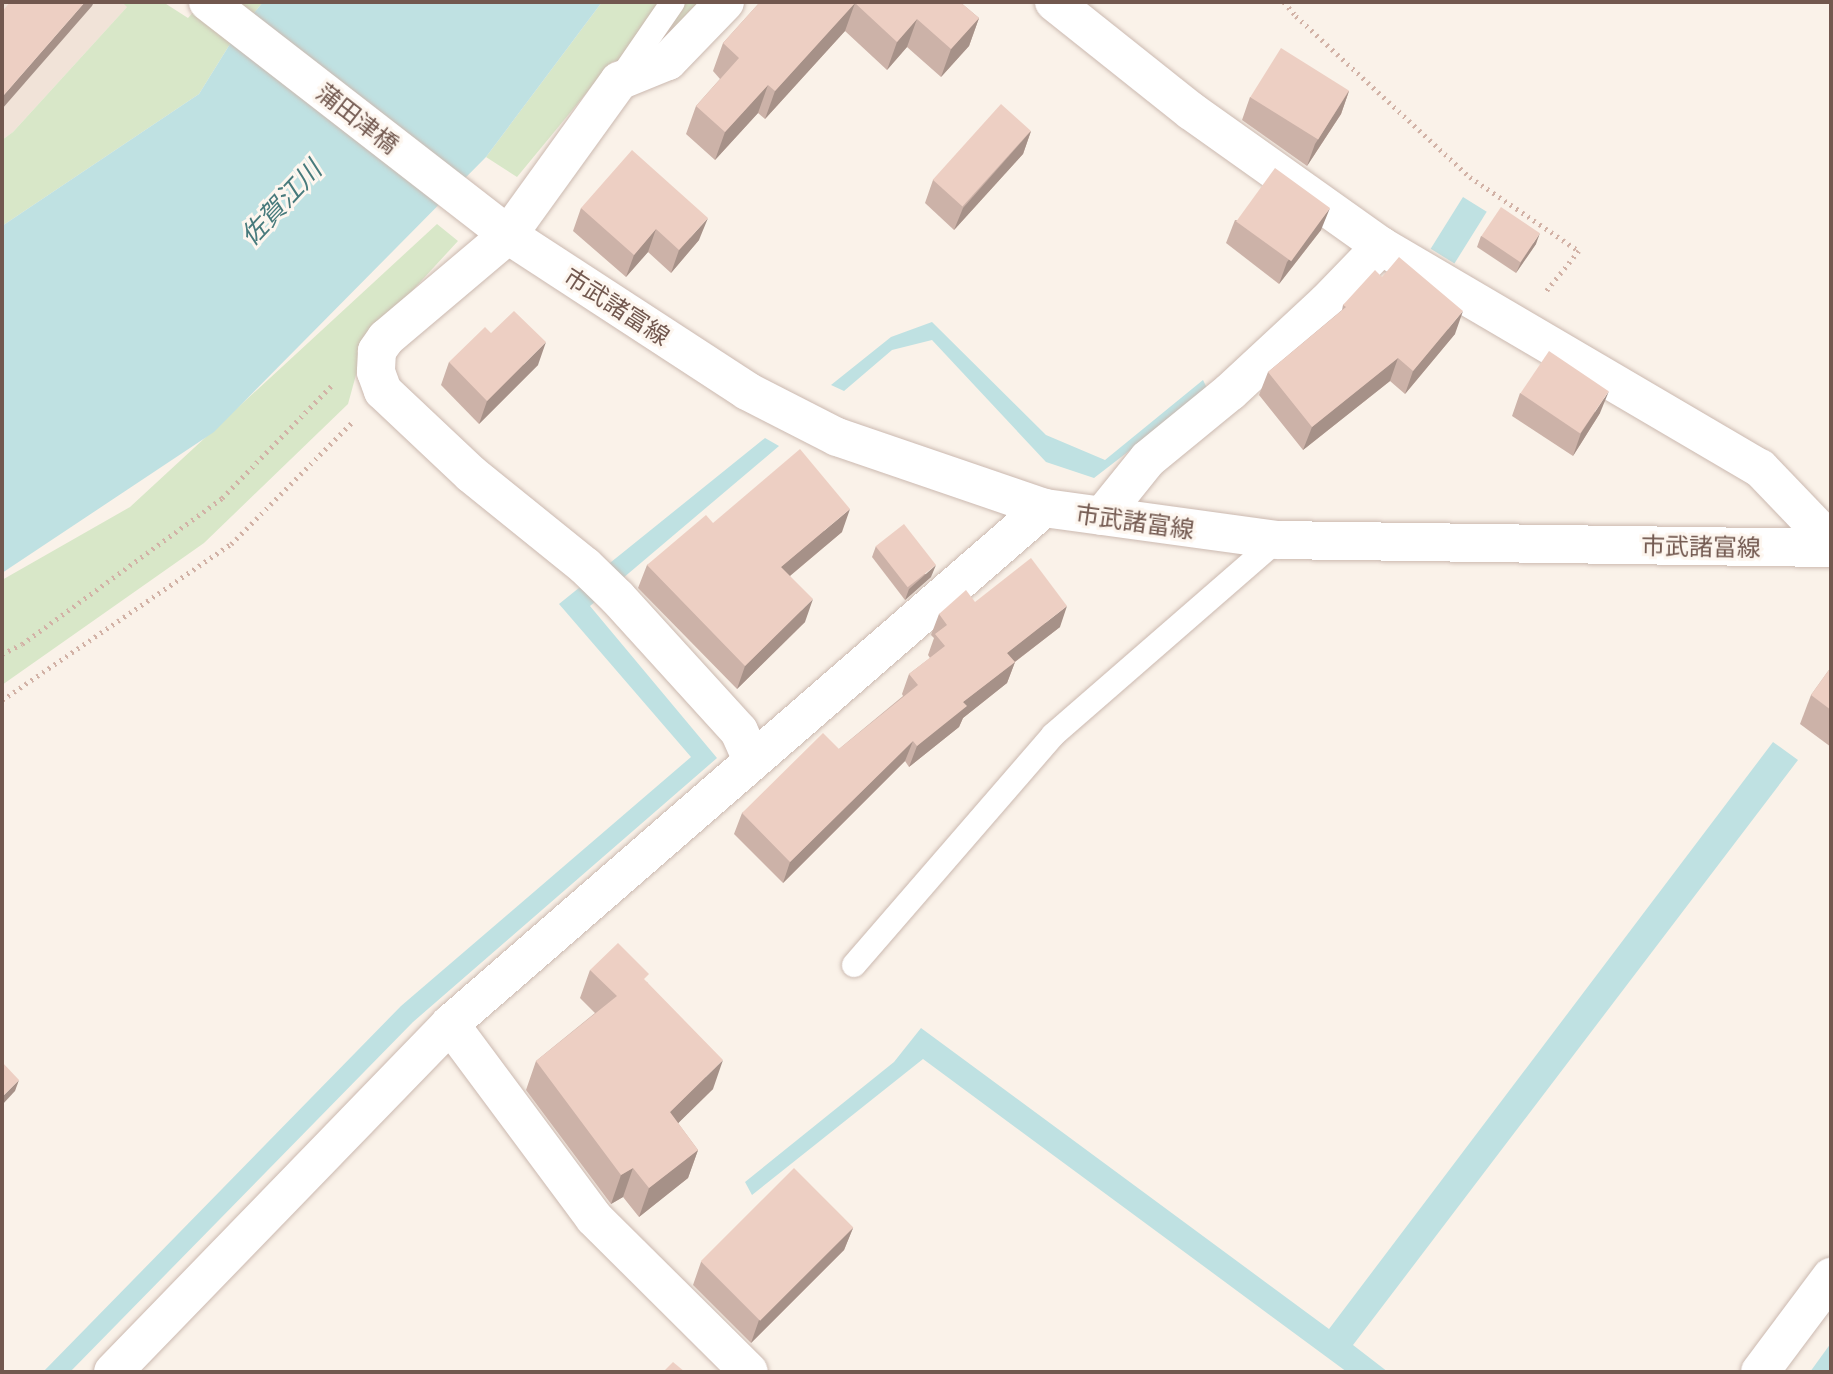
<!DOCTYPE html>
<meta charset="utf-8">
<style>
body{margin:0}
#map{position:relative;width:1833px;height:1374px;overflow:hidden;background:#faf2e9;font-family:"Golos Text","Noto Sans JP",sans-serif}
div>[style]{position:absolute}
.residential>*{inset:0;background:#f1e3d8}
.green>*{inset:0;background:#d8e7c8}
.water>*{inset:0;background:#bfe1e2;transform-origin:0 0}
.path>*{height:4.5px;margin-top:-2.25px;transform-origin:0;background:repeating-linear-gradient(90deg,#d2b2a6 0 2px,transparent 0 7px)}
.roads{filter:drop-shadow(0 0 2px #cbb9b0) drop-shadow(0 0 2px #cbb9b0)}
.service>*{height:24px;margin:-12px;padding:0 12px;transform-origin:12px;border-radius:12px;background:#fff}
.minor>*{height:38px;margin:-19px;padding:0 19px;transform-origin:19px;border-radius:19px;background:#fff}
.tertiary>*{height:38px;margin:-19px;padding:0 19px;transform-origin:19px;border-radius:19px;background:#fff}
.secondary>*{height:38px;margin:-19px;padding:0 19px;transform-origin:19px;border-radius:19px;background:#fff}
.wall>*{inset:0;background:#ccb2a8}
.shaded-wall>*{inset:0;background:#a69188}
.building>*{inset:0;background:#edcfc3;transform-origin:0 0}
span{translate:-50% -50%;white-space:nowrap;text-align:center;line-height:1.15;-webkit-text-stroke:6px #fdf6ef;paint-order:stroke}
.street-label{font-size:24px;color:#72584f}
.water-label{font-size:26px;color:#477a7c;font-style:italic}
.frame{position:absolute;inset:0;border:4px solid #72584f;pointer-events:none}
</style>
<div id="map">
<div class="residential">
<i style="clip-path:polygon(2px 2px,122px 2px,128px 6px,13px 132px,2px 140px)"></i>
</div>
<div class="green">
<i style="clip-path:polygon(122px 2px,163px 2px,188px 18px,202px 2px,263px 2px,235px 36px,199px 94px,2px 226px,2px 140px,13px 132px,127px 7px)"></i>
<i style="clip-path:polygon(602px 2px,708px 2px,663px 51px,612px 62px,517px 177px,486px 157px)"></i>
<i style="clip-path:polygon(437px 224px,458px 241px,365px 342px,348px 404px,204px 543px,2px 685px,2px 580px,130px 507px)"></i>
</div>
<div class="water">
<i style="clip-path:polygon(263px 2px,602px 2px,486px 157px,214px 432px,2px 573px,2px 226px,199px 94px,235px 36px)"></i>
<i style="left:1463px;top:197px;width:28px;height:61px;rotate:32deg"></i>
<i style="clip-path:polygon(932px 322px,1046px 435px,1105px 460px,1203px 380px,1208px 390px,1094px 478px,1046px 462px,932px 340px,892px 350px,844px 391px,831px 385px,891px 337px)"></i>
<i style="clip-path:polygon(765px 438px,779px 446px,590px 606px,717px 758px,413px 1022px,70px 1372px,43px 1372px,401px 1006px,691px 757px,559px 604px)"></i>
<i style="clip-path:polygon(1773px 742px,1798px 760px,1353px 1345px,1388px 1372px,1347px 1372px,923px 1059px,752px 1195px,745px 1182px,894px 1062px,921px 1028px,1329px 1329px)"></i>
<i style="clip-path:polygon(1831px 1343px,1831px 1372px,1810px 1372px)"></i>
</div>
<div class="path">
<i style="left:1284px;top:2px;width:18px;rotate:49deg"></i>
<i style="left:1296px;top:16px;width:237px;rotate:42.8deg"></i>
<i style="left:1470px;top:177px;width:132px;rotate:34.2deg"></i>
<i style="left:1579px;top:251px;width:54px;rotate:129deg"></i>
<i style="left:2px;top:654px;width:22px;rotate:-27deg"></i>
<i style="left:22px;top:644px;width:248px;rotate:-36.1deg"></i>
<i style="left:222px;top:498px;width:159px;rotate:-45.8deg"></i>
<i style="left:2px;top:700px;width:277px;rotate:-34.3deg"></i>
<i style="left:231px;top:544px;width:173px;rotate:-45.2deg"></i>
</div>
<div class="roads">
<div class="service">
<i style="left:620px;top:79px;width:93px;rotate:-55.5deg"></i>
<i style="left:854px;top:965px;width:304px;rotate:-49.1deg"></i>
<i style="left:1053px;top:735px;width:297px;rotate:-41deg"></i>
</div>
<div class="minor">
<i style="left:725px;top:2px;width:82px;rotate:134deg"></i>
<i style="left:668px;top:61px;width:53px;rotate:157.8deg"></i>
<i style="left:619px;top:81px;width:190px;rotate:125.8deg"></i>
<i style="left:508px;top:235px;width:160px;rotate:139.8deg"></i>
<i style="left:386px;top:338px;width:16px;rotate:125deg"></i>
<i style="left:377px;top:351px;width:21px;rotate:93deg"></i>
<i style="left:376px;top:372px;width:20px;rotate:70deg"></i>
<i style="left:383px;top:391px;width:121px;rotate:43.3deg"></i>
<i style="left:471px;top:474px;width:146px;rotate:38.9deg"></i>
<i style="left:585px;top:566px;width:45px;rotate:44.1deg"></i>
<i style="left:617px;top:597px;width:181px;rotate:47.7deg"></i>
<i style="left:739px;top:731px;width:32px;rotate:66deg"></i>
<i style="left:1054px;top:2px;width:175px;rotate:38.5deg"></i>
<i style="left:1191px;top:111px;width:233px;rotate:35.4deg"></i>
<i style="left:1381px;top:246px;width:439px;rotate:30.4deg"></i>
<i style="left:1760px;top:468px;width:103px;rotate:46.2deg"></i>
<i style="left:1102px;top:516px;width:73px;rotate:-51.1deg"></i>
<i style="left:1148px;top:459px;width:106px;rotate:-39.3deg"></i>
<i style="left:1230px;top:392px;width:132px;rotate:-42.9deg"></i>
<i style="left:1327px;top:302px;width:78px;rotate:-46deg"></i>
<i style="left:450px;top:1024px;width:242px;rotate:53.4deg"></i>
<i style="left:594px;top:1218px;width:218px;rotate:44.8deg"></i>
<i style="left:113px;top:1372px;width:484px;rotate:-45.9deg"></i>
<i style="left:450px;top:1024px;width:787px;rotate:-40.98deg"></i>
</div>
<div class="tertiary">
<i style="left:1760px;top:1372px;width:119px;rotate:-53.2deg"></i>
</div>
<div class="secondary">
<i style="left:208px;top:2px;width:380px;rotate:37.8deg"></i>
<i style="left:508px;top:235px;width:285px;rotate:33.1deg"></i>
<i style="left:747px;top:391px;width:101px;rotate:27.1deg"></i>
<i style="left:837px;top:437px;width:219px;rotate:18.9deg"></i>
<i style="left:1044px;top:508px;width:235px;rotate:7.8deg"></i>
<i style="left:1277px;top:540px;width:554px;rotate:0.83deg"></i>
</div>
</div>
<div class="wall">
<i style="clip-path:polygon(760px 2px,960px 2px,979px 18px,969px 46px,941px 77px,907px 47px,887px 70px,845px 31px,765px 119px,758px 113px,715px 160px,686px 134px,696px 106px,720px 79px,713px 71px,723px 43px)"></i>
<i style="clip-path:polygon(1349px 91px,1341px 114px,1307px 166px,1242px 120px,1250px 97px)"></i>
<i style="clip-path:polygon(1031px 131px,1023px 154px,954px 230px,925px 203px,933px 180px)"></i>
<i style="clip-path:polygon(581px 208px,699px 240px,671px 273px,648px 252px,626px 277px,573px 231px)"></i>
<i style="clip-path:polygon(1235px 220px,1321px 230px,1279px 284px,1226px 243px)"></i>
<i style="clip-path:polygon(1481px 236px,1536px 244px,1516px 273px,1477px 247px)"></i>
<i style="clip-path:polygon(1382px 277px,1455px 334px,1405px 394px,1390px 381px,1303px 450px,1259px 395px,1268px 372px,1342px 310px,1343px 305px)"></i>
<i style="clip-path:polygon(449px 362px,538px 365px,479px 424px,441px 385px)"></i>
<i style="clip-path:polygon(1520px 393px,1600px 413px,1573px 456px,1512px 416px)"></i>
<i style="clip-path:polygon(713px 523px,842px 532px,790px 576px,805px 622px,737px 689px,638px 588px,647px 565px)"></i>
<i style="clip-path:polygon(876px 546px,931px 577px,905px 600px,872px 557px)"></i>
<i style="clip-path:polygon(975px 602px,1060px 627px,1015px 662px,1007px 683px,963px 718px,959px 727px,909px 767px,905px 761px,783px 883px,734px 834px,742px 813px,839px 749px,903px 696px,902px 694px,909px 674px,930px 658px,928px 655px,934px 638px,931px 635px,939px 614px)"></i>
<i style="clip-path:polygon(1831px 667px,1831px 747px,1800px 724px,1811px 695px)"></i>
<i style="clip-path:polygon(590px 970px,647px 982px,713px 1089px,678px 1123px,698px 1150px,688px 1178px,639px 1217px,623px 1197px,611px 1204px,526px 1090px,536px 1061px,595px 1013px,580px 998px)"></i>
<i style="clip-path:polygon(853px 1228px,844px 1250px,751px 1343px,693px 1285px,701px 1262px)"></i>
</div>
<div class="shaded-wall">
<i style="clip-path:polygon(85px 2px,94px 2px,92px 6px,2px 109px,3px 96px)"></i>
<i style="clip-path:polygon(855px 3px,845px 31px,765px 119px,775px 91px)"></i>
<i style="clip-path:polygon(979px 18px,969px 46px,941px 77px,951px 49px)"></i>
<i style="clip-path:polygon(917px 19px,907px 47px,887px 70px,897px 42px)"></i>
<i style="clip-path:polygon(768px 85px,758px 113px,715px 160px,725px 132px)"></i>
<i style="clip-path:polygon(1349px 91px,1341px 114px,1307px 166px,1315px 144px)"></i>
<i style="clip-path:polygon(1031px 131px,1023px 154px,954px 230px,963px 208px)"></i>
<i style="clip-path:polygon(1330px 208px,1321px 230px,1279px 284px,1287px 262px)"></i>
<i style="clip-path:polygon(708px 218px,699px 240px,671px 273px,679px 250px)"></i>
<i style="clip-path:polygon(656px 229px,648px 252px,626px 277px,634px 255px)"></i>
<i style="clip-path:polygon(1540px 233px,1536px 244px,1516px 273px,1521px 262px)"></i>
<i style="clip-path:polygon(1463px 311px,1455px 334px,1405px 394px,1413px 371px)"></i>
<i style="clip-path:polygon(546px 342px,538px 365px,479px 424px,487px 401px)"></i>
<i style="clip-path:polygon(1398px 358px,1390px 381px,1303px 450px,1312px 427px)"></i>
<i style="clip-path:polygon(1609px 391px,1600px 413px,1573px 456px,1581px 433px)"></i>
<i style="clip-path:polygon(850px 509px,842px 532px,773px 590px,781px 567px)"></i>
<i style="clip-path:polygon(936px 565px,931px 577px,905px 600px,909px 589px)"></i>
<i style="clip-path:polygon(813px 599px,805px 622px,737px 689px,745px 666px)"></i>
<i style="clip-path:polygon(1067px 606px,1060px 627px,999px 674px,1007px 653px)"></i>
<i style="clip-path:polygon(1015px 662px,1007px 683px,963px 718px,959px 727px,909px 767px,917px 746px,963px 702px)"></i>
<i style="clip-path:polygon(913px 741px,905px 761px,783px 883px,790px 862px)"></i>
<i style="clip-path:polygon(723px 1060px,713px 1089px,660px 1141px,670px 1112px)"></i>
<i style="clip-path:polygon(19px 1080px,15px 1091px,2px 1105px,2px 1097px)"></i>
<i style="clip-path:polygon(698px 1150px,688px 1178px,639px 1217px,649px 1188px)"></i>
<i style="clip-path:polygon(633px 1168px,623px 1197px,611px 1204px,621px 1175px)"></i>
<i style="clip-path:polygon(853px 1228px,844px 1250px,751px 1343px,759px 1320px)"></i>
</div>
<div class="building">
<i style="clip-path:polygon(10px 2px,85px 2px,3px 96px,2px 12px)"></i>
<i style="clip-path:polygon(760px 2px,960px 2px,979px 18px,951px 49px,917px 19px,897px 42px,855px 3px,775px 91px,768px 85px,725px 132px,696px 106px,739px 58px,723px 43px)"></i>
<i style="left:1281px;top:48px;width:80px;height:58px;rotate:32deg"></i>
<i style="left:1001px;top:104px;width:40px;height:102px;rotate:42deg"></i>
<i style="clip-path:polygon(632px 150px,708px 218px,679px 250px,656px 229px,634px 255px,581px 208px)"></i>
<i style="left:1275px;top:168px;width:68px;height:66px;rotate:36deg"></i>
<i style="left:1501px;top:207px;width:47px;height:35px;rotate:34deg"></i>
<i style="clip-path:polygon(1399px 257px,1463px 311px,1413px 371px,1398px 358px,1312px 427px,1268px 372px,1346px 307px,1343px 305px,1375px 270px,1382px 277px)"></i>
<i style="clip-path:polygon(514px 311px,546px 342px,487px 401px,449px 362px,485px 327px,491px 333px)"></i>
<i style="left:1549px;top:351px;width:72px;height:51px;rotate:34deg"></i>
<i style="clip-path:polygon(800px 449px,850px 509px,781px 567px,813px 599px,745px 666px,647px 565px,706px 515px,713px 523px)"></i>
<i style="left:904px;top:524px;width:52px;height:36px;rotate:52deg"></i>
<i style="clip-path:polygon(1031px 558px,1067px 606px,1007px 653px,1015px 662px,963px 702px,967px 706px,917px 746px,913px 741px,790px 862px,742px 813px,823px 733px,839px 749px,918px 685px,909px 674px,945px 646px,935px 634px,947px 625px,939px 614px,966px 590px,975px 602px)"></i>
<i style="clip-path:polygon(1831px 667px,1831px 710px,1811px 695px)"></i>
<i style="clip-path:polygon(618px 943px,649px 974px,644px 979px,723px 1060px,670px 1112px,698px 1150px,649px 1188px,633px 1168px,621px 1175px,536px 1061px,617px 996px,590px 970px)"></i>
<i style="clip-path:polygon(2px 1062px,19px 1080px,2px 1097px)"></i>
<i style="left:794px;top:1168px;width:84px;height:132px;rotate:45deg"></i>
<i style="clip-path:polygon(673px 1362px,685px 1372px,663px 1372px)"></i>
</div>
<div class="street-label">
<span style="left:358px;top:118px;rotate:38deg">蒲田津橋</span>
<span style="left:617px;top:306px;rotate:33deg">市武諸富線</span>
<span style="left:1135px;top:521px;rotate:8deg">市武諸富線</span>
<span style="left:1701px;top:546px;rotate:1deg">市武諸富線</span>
</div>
<div class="water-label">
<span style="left:281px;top:203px;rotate:-47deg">佐賀江川</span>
</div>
<div class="frame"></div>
</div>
